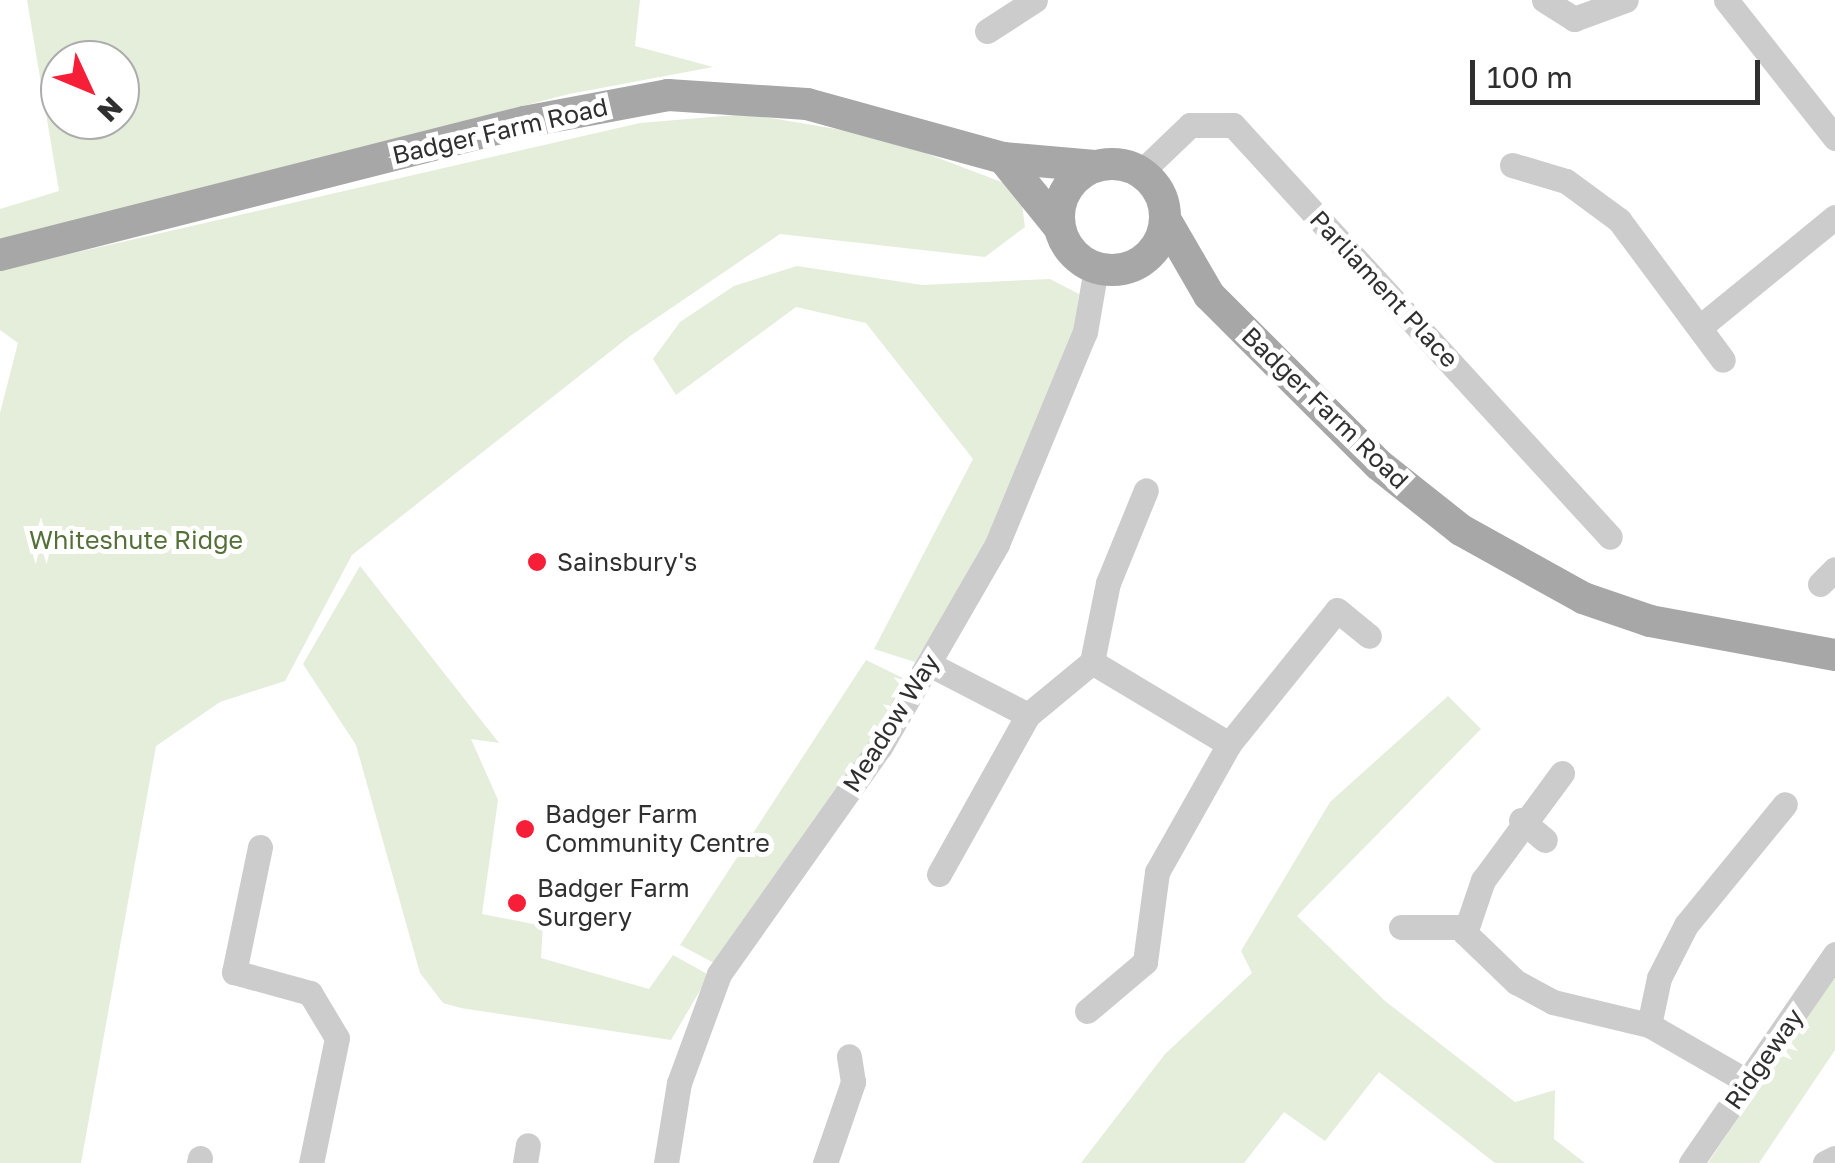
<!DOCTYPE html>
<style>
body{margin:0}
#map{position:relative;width:1835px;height:1163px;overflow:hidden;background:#fff;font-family:"Golos Text",sans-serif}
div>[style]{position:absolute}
.green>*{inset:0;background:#e5eddb}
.minor>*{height:25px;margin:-12.5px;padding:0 12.5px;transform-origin:12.5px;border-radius:12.5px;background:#ccc}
.major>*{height:32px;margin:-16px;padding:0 16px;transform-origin:16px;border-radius:16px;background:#a7a7a7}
.major>.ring{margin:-16px;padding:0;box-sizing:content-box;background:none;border:32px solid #a7a7a7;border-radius:50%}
.dots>*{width:28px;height:28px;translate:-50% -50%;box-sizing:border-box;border:5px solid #fff;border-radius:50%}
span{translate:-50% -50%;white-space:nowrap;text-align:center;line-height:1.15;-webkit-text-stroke:10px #fff;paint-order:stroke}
.street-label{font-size:25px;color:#2f2f2f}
.park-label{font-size:25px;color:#546f37}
.poi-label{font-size:25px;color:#2f2f2f}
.left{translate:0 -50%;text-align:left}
.north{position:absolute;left:40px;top:40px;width:100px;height:100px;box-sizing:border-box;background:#fff;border:2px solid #acacac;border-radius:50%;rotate:134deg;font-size:28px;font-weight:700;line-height:40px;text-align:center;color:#2f2f2f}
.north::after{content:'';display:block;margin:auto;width:35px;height:45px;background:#f71f38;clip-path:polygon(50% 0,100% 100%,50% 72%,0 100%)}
.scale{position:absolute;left:1470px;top:60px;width:290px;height:45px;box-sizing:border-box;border:5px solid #2f2f2f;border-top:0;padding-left:12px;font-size:30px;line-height:35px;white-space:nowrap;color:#2f2f2f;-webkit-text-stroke:8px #fff;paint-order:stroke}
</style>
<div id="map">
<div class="green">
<i style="clip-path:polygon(evenodd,27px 0,640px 0,635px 46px,713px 67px,569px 94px,0 242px,0 209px,59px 191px,27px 0,60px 60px,120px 60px,120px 120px,60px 120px,60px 60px)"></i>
<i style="clip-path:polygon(747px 114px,883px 137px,1020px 189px,1025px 227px,985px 257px,780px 234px,630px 336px,352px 555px,285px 681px,220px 702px,156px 746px,81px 1163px,0 1163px,0 413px,18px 343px,0 330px,0 270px,640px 123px)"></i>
<i style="clip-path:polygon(797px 266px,922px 285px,1050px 279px,1079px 294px,1072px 346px,988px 543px,915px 662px,874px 649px,973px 459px,866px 323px,796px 307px,676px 395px,653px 359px,680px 322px,734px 286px)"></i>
<i style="clip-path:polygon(360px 566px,499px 743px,471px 739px,498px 800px,482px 914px,543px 926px,541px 958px,649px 989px,673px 955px,709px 975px,671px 1040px,461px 1008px,443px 1003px,420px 973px,356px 745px,303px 664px)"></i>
<i style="clip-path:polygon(866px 660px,911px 682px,716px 964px,680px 945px)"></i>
<i style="clip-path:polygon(1448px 696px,1481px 729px,1297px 916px,1385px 1001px,1515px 1102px,1555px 1090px,1554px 1139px,1585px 1163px,1495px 1163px,1379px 1072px,1325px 1141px,1284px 1112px,1244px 1163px,1081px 1163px,1165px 1054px,1252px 973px,1241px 951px,1330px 802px)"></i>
<i style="clip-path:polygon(1835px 973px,1835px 1050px,1759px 1163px,1708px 1163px)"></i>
</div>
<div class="minor">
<i style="left:1544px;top:0;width:36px;rotate:32deg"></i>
<i style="left:1574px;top:19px;width:55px;rotate:-20.1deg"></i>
<i style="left:1726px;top:0;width:176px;rotate:51.7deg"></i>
<i style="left:987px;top:31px;width:57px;rotate:-32.9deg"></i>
<i style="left:1512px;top:165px;width:56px;rotate:16.5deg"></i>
<i style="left:1566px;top:181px;width:66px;rotate:36.3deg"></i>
<i style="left:1619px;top:220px;width:174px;rotate:53.4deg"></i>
<i style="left:1141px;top:172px;width:68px;rotate:-43.8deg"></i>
<i style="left:1190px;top:125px;width:43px"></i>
<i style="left:1233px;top:125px;width:558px;rotate:47.54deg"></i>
<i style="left:1700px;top:327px;width:174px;rotate:-39.2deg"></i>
<i style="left:1820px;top:584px;width:21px;rotate:-45deg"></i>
<i style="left:1092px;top:662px;width:160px;rotate:30.9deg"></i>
<i style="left:929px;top:664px;width:111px;rotate:27.3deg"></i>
<i style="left:1562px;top:773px;width:133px;rotate:126.4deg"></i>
<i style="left:1483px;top:880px;width:56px;rotate:108.8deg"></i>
<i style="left:1465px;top:933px;width:71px;rotate:43.9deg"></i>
<i style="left:1516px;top:982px;width:42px;rotate:28.4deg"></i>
<i style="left:1553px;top:1002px;width:99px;rotate:13.5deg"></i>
<i style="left:1649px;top:1025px;width:114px;rotate:29.9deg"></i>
<i style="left:1521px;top:820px;width:31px;rotate:40deg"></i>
<i style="left:260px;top:847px;width:128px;rotate:101.7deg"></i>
<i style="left:234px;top:972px;width:79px;rotate:15.4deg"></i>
<i style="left:310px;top:993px;width:52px;rotate:59deg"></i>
<i style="left:337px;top:1038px;width:128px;rotate:101.7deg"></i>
<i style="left:939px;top:874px;width:182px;rotate:-60.8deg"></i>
<i style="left:1028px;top:715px;width:83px;rotate:-39.6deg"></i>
<i style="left:1092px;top:662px;width:81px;rotate:-78.6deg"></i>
<i style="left:1108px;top:583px;width:100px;rotate:-67.8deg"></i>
<i style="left:1401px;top:927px;width:63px"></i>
<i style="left:1087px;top:1011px;width:76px;rotate:-40.2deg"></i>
<i style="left:1145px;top:962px;width:91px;rotate:-82.4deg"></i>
<i style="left:1157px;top:872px;width:147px;rotate:-60.6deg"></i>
<i style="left:1229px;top:744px;width:172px;rotate:-51.1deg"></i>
<i style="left:1337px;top:610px;width:41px;rotate:39.1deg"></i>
<i style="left:1649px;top:1025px;width:48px;rotate:-78deg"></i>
<i style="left:1659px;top:978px;width:59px;rotate:-63deg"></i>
<i style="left:1686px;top:925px;width:156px;rotate:-50.7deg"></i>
<i style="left:199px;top:1163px;width:5px;rotate:-79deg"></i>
<i style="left:525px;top:1163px;width:18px;rotate:-81deg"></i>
<i style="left:666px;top:1163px;width:81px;rotate:-80.8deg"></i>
<i style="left:679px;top:1083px;width:116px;rotate:-69.8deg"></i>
<i style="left:719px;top:974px;width:278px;rotate:-54.7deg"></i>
<i style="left:880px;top:747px;width:234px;rotate:-60deg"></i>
<i style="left:997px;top:544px;width:230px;rotate:-67.5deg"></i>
<i style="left:1085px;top:332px;width:65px;rotate:-80.2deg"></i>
<i style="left:825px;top:1163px;width:86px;rotate:-70.9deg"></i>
<i style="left:853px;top:1082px;width:26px;rotate:-99deg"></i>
<i style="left:1691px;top:1163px;width:254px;rotate:-55.4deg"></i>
<i style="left:1825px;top:1163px;width:11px;rotate:-27deg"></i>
</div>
<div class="major">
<i style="left:1003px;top:158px;width:89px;rotate:50.9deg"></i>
<i class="ring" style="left:1059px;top:164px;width:74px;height:74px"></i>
<i style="left:1165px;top:219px;width:88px;rotate:59.9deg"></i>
<i style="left:1209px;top:295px;width:240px;rotate:45deg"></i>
<i style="left:1379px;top:465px;width:105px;rotate:38.4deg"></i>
<i style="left:1461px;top:530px;width:140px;rotate:29.1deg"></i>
<i style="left:1583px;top:598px;width:71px;rotate:18.9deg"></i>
<i style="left:1650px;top:621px;width:188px;rotate:10.4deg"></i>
<i style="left:0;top:255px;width:541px;rotate:-14.24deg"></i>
<i style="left:524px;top:122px;width:147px;rotate:-10.6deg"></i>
<i style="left:668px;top:95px;width:139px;rotate:3.7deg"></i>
<i style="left:807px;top:104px;width:203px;rotate:15.4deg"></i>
<i style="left:1003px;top:158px;width:92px;rotate:5deg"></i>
</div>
<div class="dots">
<i style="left:537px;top:562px;background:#f71f38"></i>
<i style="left:525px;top:829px;background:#f71f38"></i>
<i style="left:517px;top:903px;background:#f71f38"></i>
</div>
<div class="street-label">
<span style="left:500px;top:131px;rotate:-13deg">Badger Farm Road</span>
<span style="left:1384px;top:289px;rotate:47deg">Parliament Place</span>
<span style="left:1325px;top:408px;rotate:44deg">Badger Farm Road</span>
<span style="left:891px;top:723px;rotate:-58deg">Meadow Way</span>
<span style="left:1764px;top:1059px;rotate:-55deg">Ridgeway</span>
</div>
<div class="park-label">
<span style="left:136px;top:540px">Whiteshute Ridge</span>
</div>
<div class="poi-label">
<span class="left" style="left:557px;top:562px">Sainsbury's</span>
<span class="left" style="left:545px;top:829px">Badger Farm<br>Community Centre</span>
<span class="left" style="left:537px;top:903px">Badger Farm<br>Surgery</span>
</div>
<div class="north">N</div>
<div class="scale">100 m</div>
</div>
